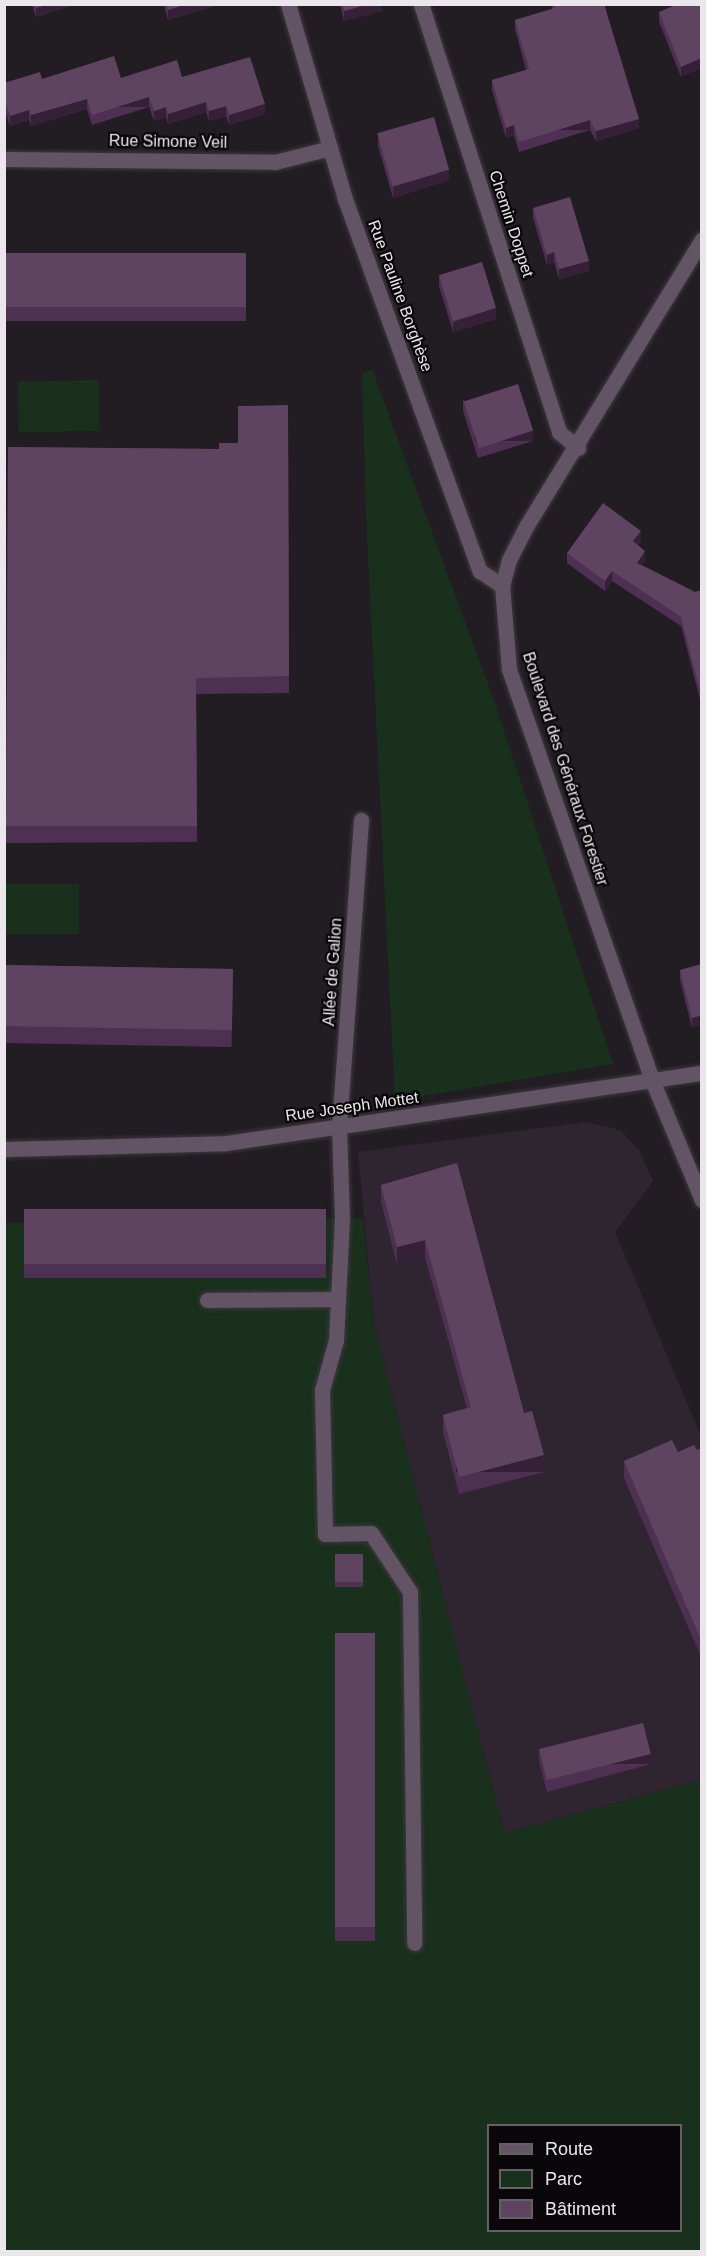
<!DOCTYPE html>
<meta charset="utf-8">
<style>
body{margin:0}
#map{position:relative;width:706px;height:2256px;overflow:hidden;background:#221c23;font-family:Helvetica,sans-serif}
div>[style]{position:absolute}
.built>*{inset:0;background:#2f2530}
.green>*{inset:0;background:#19301c;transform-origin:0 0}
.roads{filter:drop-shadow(0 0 2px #3e383f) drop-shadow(0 0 2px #3e383f)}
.service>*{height:15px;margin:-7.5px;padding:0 7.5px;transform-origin:7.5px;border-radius:7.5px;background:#635465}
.minor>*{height:15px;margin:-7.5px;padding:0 7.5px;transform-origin:7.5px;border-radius:7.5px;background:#635465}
.tertiary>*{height:15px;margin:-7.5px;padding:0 7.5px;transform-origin:7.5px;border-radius:7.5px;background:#635465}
.wall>*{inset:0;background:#4e3152;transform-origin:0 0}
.shaded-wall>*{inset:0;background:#352038;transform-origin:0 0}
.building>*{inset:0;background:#5f4462;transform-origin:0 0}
span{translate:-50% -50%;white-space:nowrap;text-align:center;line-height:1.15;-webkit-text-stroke:4.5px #0a070a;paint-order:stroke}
.street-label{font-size:16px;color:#ebe6eb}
.frame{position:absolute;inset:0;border:6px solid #ebe6eb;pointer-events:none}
.legend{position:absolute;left:487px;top:2124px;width:195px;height:108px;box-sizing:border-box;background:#0a070a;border:2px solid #646064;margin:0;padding:8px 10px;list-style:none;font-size:18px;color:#ebe6eb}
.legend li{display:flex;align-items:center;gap:12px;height:30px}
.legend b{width:30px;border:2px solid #646064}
</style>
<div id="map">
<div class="built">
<i style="clip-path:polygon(585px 1122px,620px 1130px,639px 1150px,653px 1181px,615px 1232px,701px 1436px,701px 1780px,504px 1833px,374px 1325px,358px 1152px)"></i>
</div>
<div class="green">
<i style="clip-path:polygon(372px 369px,494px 700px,613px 1064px,395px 1101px,366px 519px,362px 373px)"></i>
<i style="left:99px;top:380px;width:51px;height:81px;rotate:89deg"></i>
<i style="left:79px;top:884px;width:50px;height:74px;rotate:90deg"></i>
<i style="clip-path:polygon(evenodd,363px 1218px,374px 1325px,504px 1833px,701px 1780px,701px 2251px,5px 2251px,4px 1223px,363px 1218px,488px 2126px,680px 2126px,680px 2230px,488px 2230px,488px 2126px)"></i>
</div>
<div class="roads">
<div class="service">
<i style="left:421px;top:4px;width:450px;rotate:72.1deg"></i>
<i style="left:559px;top:432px;width:25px;rotate:40deg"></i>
<i style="left:339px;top:1127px;width:91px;rotate:88.1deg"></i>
<i style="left:342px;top:1218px;width:122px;rotate:92.8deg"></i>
<i style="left:336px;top:1340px;width:52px;rotate:105.6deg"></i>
<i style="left:322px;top:1390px;width:144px;rotate:88.8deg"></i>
<i style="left:325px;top:1534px;width:46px;rotate:-1.2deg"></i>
<i style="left:371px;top:1533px;width:71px;rotate:56.5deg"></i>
<i style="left:410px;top:1592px;width:351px;rotate:89.3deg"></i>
<i style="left:207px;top:1300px;width:131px;rotate:-0.4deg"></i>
</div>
<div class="minor">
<i style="left:288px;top:4px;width:203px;rotate:73.7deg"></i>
<i style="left:345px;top:199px;width:396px;rotate:70.1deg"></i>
<i style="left:480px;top:571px;width:27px;rotate:34deg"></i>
<i style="left:4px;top:159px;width:271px;rotate:0.6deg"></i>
<i style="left:275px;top:162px;width:57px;rotate:-14.3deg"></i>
<i style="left:652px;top:1080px;width:130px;rotate:67.4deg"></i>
<i style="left:339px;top:1127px;width:308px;rotate:-85.9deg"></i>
</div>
<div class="tertiary">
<i style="left:652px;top:1080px;width:435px;rotate:-109.2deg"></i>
<i style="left:509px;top:669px;width:83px;rotate:-94.8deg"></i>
<i style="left:502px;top:586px;width:27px;rotate:-75deg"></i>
<i style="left:509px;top:560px;width:39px;rotate:-63deg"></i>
<i style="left:527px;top:525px;width:335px;rotate:-58.5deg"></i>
<i style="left:4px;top:1149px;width:222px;rotate:-1.5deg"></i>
<i style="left:226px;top:1143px;width:481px;rotate:-8.4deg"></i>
</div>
</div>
<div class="wall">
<i style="clip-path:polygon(32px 4px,77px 4px,36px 17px)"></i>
<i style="clip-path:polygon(164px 4px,221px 4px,168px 20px)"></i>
<i style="clip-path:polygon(340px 4px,382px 4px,382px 11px,344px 21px)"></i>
<i style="clip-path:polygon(551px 4px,604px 4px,639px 128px,596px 141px,590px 130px,519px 152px,514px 135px,506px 138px,492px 90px,492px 80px,526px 70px,515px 29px,515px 20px,552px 9px)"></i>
<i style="clip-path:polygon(702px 4px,681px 77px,659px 22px,659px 12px)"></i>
<i style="clip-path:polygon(182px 77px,265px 114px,229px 125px,226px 116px,209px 121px,206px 112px,168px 124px,166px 117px,154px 121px,149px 107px,92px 125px,87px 109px,31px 126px,29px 120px,10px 126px,4px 109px,4px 83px,42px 79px)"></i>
<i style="clip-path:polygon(378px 136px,449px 180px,393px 198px,378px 146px)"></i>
<i style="clip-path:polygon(533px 208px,589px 271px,559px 279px,554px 262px,547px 265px,533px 218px)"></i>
<i style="left:4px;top:253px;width:242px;height:68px"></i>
<i style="clip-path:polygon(439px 276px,496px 319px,453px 332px,439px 286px)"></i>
<i style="clip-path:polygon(463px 400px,533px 441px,478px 458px,463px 411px)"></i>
<i style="clip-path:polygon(288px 405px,289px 693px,196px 694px,197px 842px,6px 843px,8px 447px,219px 449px,238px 443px)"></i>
<i style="clip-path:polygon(641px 541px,638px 545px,645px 560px,642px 565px,695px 592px,702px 590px,702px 707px,681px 626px,612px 581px,605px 591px,567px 563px,567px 553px)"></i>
<i style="clip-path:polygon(702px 964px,702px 1025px,692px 1028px,680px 980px,680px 970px)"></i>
<i style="left:4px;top:965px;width:229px;height:78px;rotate:1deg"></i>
<i style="clip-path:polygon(457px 1163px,524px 1413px,544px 1472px,459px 1494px,443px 1432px,443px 1415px,467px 1408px,425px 1257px,397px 1264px,381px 1202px,381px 1185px)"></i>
<i style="left:326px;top:1209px;width:69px;height:302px;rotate:90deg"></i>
<i style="clip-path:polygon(702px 1448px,702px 1659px,624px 1478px,624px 1461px,697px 1450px)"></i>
<i style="left:335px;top:1554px;width:28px;height:33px"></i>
<i style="left:335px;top:1633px;width:40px;height:308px"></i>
<i style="clip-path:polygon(539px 1750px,651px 1764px,547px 1792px,539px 1761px)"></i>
</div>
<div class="shaded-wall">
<i style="clip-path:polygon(49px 4px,77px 4px,36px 17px,36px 8px)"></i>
<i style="clip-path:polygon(187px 4px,221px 4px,168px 20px,168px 10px)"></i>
<i style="clip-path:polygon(369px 4px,382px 4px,382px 11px,344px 21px,344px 11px)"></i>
<i style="clip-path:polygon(702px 58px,702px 68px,681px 77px,681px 67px)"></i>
<i style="left:149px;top:97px;width:10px;height:60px;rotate:90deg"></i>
<i style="clip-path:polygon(87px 99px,87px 109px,31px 126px,31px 115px)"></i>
<i style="clip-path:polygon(206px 102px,206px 112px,168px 124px,168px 114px)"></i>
<i style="clip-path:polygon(265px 104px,265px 114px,229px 125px,229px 115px)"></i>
<i style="clip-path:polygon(226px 106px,226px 116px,209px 121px,209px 111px)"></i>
<i style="clip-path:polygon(166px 107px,166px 117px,154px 121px,154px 111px)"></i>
<i style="clip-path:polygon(29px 110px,29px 120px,10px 126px,10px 116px)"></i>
<i style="clip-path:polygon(639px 119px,639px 128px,596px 141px,596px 131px)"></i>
<i style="left:590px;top:120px;width:10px;height:74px;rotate:90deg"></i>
<i style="clip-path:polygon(514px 125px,514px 135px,506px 138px,506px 128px)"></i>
<i style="clip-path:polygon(449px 170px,449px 180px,393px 198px,393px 187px)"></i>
<i style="clip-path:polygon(554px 252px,554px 262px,547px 265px,547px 255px)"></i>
<i style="clip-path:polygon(589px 261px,589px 271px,559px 279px,559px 269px)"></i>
<i style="clip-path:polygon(496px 308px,496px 319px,453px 332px,453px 322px)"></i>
<i style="left:533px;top:431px;width:10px;height:58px;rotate:90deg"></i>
<i style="clip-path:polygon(641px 531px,641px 541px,633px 550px,633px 541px)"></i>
<i style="clip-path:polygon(645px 551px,645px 560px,637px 572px,637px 563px)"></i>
<i style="clip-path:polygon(612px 571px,612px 581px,605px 591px,605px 581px)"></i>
<i style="clip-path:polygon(702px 1015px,702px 1025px,692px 1028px,692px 1018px)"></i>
<i style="clip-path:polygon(425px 1240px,425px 1257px,397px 1264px,397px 1247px)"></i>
<i style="left:544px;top:1455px;width:17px;height:88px;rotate:90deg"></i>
<i style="left:651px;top:1754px;width:10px;height:108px;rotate:90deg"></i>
</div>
<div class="building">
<i style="clip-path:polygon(35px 4px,49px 4px,36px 8px)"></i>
<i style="clip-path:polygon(167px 4px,187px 4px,168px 10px)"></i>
<i style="clip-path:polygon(343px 4px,369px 4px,344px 11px)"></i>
<i style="clip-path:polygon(554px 4px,604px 4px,639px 119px,596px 131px,590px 120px,519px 142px,514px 125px,506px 128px,492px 80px,529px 69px,515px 20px,555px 8px)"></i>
<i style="clip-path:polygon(678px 4px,702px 4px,702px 58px,681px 67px,659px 12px)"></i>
<i style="clip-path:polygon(114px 56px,121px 78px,177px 60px,182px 77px,250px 57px,265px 104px,229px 115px,226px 106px,209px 111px,206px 102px,168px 114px,166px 107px,154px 111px,149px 97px,92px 115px,87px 99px,31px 115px,29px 110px,10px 116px,4px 99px,4px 83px,40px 72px,42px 79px)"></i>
<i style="left:434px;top:117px;width:55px;height:59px;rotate:74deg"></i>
<i style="clip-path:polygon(570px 197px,589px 261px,559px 269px,554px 252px,547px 255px,533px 208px)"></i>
<i style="left:4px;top:253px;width:242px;height:54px"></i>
<i style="left:482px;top:262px;width:48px;height:45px;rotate:73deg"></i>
<i style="left:518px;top:384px;width:49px;height:57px;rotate:72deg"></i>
<i style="clip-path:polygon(288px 405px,289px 676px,196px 678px,197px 826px,6px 826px,8px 447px,219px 449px,219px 443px,238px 443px,238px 406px)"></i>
<i style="clip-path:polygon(603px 503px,641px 531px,633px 541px,645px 551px,637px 563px,695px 592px,702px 590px,702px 698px,681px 617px,612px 571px,605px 581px,567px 553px)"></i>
<i style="clip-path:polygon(702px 964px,702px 1015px,692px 1018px,680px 970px)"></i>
<i style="left:4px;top:965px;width:229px;height:61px;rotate:1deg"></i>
<i style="clip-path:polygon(457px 1163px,524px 1413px,532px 1411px,544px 1455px,459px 1477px,443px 1415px,471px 1407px,425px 1240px,397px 1247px,381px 1185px)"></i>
<i style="left:326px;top:1209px;width:55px;height:302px;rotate:90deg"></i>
<i style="clip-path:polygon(672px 1440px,678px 1452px,694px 1445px,697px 1450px,702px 1448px,702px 1642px,624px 1461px)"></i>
<i style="left:335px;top:1554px;width:28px;height:28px"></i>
<i style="left:335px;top:1633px;width:40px;height:294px"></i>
<i style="left:643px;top:1723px;width:32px;height:107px;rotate:76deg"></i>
</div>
<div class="street-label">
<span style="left:168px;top:142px;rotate:1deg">Rue Simone Veil</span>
<span style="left:511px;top:224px;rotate:72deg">Chemin Doppet</span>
<span style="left:400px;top:296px;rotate:70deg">Rue Pauline Borghèse</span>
<span style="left:565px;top:769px;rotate:72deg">Boulevard des Généraux Forestier</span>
<span style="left:333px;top:972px;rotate:-86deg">Allée de Galion</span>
<span style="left:352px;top:1107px;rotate:-8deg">Rue Joseph Mottet</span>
</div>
<div class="frame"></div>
<ul class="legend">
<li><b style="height:8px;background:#635465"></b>Route</li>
<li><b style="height:16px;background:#19301c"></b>Parc</li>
<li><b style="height:16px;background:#5f4462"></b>Bâtiment</li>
</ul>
</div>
